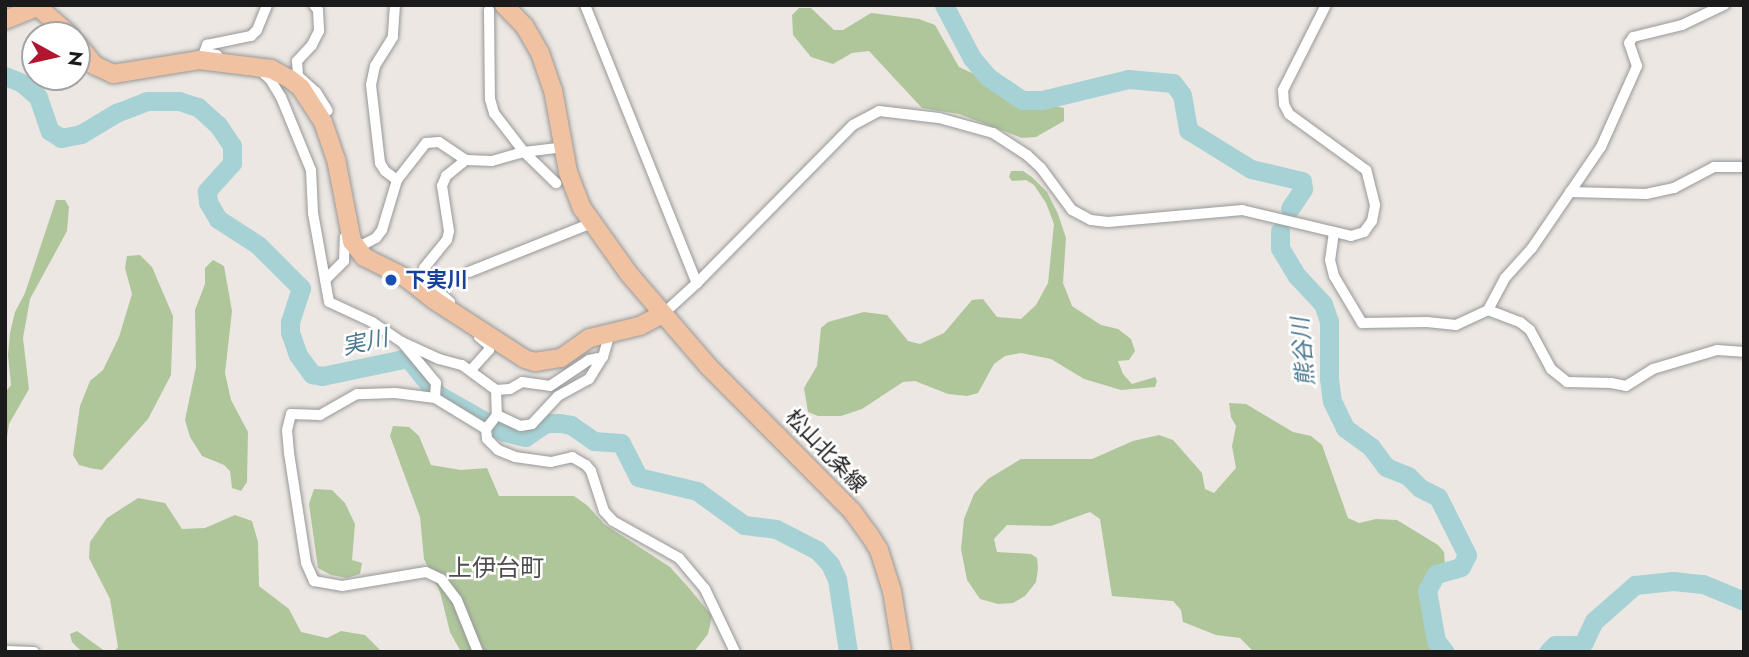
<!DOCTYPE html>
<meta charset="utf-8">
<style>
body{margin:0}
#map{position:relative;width:1749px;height:657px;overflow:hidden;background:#ece7e2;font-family:Jost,"Noto Sans JP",sans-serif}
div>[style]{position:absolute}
.forest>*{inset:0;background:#afc69b}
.river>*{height:19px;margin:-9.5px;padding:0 9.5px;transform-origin:9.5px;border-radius:9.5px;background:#a7d2d5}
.roads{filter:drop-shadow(0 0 2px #989898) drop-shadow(0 0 2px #989898)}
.minor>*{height:10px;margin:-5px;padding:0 5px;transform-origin:5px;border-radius:5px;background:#fff}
.primary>*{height:18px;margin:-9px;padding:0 9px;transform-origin:9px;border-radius:9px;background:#f0c2a2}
.dots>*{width:19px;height:19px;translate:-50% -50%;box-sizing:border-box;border:4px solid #fff;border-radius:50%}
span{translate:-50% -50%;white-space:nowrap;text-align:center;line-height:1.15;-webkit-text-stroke:5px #fff;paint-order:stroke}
.transit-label{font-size:21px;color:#164399;font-weight:700}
.left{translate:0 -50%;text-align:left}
.street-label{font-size:21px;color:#1b1b1b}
.water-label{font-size:23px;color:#4d7a91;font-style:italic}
.quarter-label{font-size:24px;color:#4e4e4e}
.frame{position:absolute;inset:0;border:7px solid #1b1b1b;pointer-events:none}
.north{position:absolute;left:21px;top:21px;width:70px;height:70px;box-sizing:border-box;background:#fff;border:2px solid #a4a4a4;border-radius:50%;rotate:98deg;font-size:19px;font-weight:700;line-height:28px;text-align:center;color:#1b1b1b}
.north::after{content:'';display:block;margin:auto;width:24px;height:32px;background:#b01630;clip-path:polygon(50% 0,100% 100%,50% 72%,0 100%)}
</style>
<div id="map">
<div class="forest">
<i style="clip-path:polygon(799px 8px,811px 8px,834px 30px,843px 30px,871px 13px,919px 19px,935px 25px,959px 67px,1032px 101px,1064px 108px,1064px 121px,1036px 137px,1022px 138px,959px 114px,922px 108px,869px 51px,852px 53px,833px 64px,811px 57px,793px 35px,792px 15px)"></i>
<i style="clip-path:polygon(1011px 171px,1023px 171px,1032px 177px,1047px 192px,1058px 214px,1066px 238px,1063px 283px,1072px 306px,1101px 325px,1118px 329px,1131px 339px,1135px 351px,1129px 360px,1118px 361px,1123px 374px,1132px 384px,1155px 377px,1157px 381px,1155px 387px,1121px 390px,1084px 379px,1051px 359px,1021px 353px,1005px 356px,994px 364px,978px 393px,967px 396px,948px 394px,915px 381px,903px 382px,862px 409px,841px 416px,818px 416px,808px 412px,804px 388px,817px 366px,821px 328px,828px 322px,864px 312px,887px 315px,908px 341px,920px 344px,944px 333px,972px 300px,983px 299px,997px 317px,1021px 319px,1036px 305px,1048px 283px,1054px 224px,1046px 203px,1034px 185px,1026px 180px,1012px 181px,1009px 177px)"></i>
<i style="clip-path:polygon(56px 200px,65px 200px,69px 207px,67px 231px,30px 299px,23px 338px,29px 389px,9px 424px,5px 451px,5px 393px,11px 385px,8px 355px,10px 333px,15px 312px,25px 293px)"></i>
<i style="clip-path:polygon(140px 255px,152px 267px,173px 316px,171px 375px,148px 419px,102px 470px,90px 468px,79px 465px,73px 455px,80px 406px,90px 381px,103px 370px,119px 337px,132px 294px,125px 268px,127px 256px)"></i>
<i style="clip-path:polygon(213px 260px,224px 266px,232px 311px,225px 373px,231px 400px,248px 432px,247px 482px,241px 491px,232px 488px,230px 471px,224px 465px,202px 456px,190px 437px,185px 420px,196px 367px,195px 310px,205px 284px,205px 268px)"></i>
<i style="clip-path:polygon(1229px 403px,1246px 404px,1293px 432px,1311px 436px,1322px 445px,1348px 518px,1359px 523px,1376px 519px,1397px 520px,1438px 545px,1444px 552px,1445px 565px,1430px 605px,1430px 625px,1449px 652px,1254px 652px,1240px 638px,1216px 635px,1183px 622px,1181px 610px,1173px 601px,1112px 596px,1100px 519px,1090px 512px,1051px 526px,1007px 525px,994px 539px,997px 552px,1031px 554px,1037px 558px,1038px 568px,1036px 582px,1025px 596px,1013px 603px,998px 604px,980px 599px,967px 580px,961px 549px,964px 519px,974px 494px,988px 479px,1021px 459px,1092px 459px,1133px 441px,1159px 435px,1173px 440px,1202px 473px,1205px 489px,1214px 493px,1236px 468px,1232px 446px,1236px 426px,1231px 417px)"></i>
<i style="clip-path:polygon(393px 426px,409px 427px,419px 436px,431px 465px,461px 470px,487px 468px,499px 496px,574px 496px,588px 506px,604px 524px,670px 567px,689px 588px,712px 616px,708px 634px,694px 652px,461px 652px,450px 632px,440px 592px,424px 559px,420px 517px,390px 436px)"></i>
<i style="clip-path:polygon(314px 489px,332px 490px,345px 503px,355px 524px,352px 560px,362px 563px,360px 574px,347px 578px,331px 575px,318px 568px,309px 504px)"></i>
<i style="clip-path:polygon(138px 498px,165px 503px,182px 529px,205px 528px,235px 515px,252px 521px,258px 542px,259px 586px,289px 609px,301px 632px,327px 638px,341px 631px,365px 635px,382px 652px,114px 652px,118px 647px,110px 599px,89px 558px,90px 542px,107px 518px)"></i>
<i style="clip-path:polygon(77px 631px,106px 652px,82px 652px,72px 642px,70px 634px)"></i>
</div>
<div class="river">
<i style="left:944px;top:5px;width:60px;rotate:62.2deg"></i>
<i style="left:972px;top:58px;width:25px;rotate:50deg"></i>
<i style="left:988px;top:77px;width:41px;rotate:34.1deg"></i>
<i style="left:1022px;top:100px;width:20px"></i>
<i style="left:1042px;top:100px;width:89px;rotate:-13.7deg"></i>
<i style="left:1128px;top:79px;width:45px;rotate:5.1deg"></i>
<i style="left:1173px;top:83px;width:15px;rotate:53deg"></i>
<i style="left:1182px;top:95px;width:36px;rotate:80deg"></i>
<i style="left:1188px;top:130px;width:74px;rotate:31.8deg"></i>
<i style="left:1251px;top:169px;width:52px;rotate:13.2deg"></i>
<i style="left:1302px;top:181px;width:8px;rotate:83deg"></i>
<i style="left:1303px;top:189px;width:23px;rotate:124deg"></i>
<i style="left:5px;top:76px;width:18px;rotate:22deg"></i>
<i style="left:22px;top:83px;width:21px;rotate:41deg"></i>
<i style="left:38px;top:97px;width:36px;rotate:71deg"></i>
<i style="left:50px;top:131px;width:13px;rotate:32deg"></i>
<i style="left:61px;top:138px;width:20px;rotate:-11deg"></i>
<i style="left:81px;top:134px;width:41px;rotate:-31deg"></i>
<i style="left:116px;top:113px;width:33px;rotate:-21deg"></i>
<i style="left:147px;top:101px;width:32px"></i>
<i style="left:179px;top:101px;width:20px;rotate:18deg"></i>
<i style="left:198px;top:107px;width:27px;rotate:42deg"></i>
<i style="left:218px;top:125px;width:25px;rotate:56deg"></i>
<i style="left:232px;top:146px;width:17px;rotate:90deg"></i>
<i style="left:232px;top:163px;width:38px;rotate:132deg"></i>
<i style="left:207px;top:191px;width:11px;rotate:85deg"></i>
<i style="left:208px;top:202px;width:20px;rotate:60deg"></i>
<i style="left:218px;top:219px;width:48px;rotate:33deg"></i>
<i style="left:258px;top:245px;width:61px;rotate:45deg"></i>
<i style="left:301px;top:288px;width:36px;rotate:108deg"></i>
<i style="left:290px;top:322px;width:10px;rotate:90deg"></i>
<i style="left:290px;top:332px;width:24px;rotate:71deg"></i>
<i style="left:298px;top:355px;width:24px;rotate:54deg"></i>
<i style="left:312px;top:374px;width:10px;rotate:11deg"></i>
<i style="left:322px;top:376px;width:88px;rotate:-11.8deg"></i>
<i style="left:408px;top:358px;width:46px;rotate:51.1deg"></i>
<i style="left:437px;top:394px;width:77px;rotate:29.6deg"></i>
<i style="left:504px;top:432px;width:22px;rotate:13deg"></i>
<i style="left:525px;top:437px;width:25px;rotate:-34deg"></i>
<i style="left:546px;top:423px;width:14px"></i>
<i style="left:560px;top:423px;width:11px;rotate:10deg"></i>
<i style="left:571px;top:425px;width:28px;rotate:35deg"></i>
<i style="left:594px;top:441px;width:27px;rotate:4deg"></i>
<i style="left:621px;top:443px;width:38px;rotate:63deg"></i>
<i style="left:638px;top:477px;width:61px;rotate:13.3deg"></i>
<i style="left:697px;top:491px;width:58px;rotate:35.9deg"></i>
<i style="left:744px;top:525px;width:32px;rotate:7deg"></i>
<i style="left:776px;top:529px;width:46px;rotate:27.1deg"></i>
<i style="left:817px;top:550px;width:19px;rotate:47deg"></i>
<i style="left:830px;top:564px;width:17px;rotate:65deg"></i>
<i style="left:837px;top:579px;width:74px;rotate:81.4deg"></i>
<i style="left:1280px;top:231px;width:17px;rotate:90deg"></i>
<i style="left:1280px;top:248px;width:33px;rotate:59deg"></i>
<i style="left:1297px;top:276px;width:38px;rotate:47deg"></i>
<i style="left:1323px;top:304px;width:18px;rotate:71deg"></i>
<i style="left:1329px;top:321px;width:57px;rotate:90deg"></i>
<i style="left:1329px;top:378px;width:23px;rotate:83deg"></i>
<i style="left:1332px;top:401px;width:30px;rotate:64deg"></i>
<i style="left:1345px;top:428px;width:32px;rotate:36deg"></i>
<i style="left:1371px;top:447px;width:25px;rotate:53deg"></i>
<i style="left:1386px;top:467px;width:24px;rotate:22deg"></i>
<i style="left:1408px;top:476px;width:17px;rotate:45deg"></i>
<i style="left:1420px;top:488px;width:20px;rotate:27deg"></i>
<i style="left:1438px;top:497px;width:65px;rotate:63.4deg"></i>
<i style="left:1467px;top:555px;width:13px;rotate:117deg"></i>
<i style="left:1461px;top:567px;width:26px;rotate:164deg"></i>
<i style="left:1436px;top:574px;width:18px;rotate:119deg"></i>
<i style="left:1427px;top:590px;width:52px;rotate:80deg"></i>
<i style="left:1436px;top:641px;width:14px;rotate:51deg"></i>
<i style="left:1548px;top:652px;width:10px;rotate:-45deg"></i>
<i style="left:1555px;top:645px;width:25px"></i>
<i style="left:1580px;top:645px;width:5px;rotate:-37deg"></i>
<i style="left:1584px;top:642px;width:23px;rotate:-65deg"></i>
<i style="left:1594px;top:621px;width:55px;rotate:-41.3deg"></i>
<i style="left:1635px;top:585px;width:38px;rotate:-6deg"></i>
<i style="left:1673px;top:581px;width:30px;rotate:6deg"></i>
<i style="left:1703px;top:584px;width:44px;rotate:22.5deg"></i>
</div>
<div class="roads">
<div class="minor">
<i style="left:314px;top:5px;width:6px;rotate:51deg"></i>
<i style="left:318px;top:10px;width:21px;rotate:87deg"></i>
<i style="left:319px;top:31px;width:16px;rotate:117deg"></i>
<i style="left:312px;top:45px;width:22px;rotate:133deg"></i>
<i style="left:297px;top:61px;width:15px;rotate:86deg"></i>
<i style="left:298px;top:76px;width:24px;rotate:42deg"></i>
<i style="left:316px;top:92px;width:22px;rotate:58deg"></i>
<i style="left:395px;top:5px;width:32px;rotate:94deg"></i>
<i style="left:393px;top:37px;width:34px;rotate:122deg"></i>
<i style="left:375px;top:66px;width:19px;rotate:102deg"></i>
<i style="left:371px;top:85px;width:79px;rotate:83.4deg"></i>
<i style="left:380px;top:163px;width:9px;rotate:58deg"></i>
<i style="left:385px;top:171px;width:15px;rotate:37deg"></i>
<i style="left:585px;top:5px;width:300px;rotate:68.1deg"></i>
<i style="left:489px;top:10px;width:89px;rotate:89.4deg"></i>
<i style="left:490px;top:99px;width:15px;rotate:74deg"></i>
<i style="left:494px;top:113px;width:49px;rotate:52.4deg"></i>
<i style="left:524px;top:152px;width:38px;rotate:-7deg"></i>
<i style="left:217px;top:55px;width:13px;rotate:-171deg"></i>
<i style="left:204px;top:53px;width:9px;rotate:-69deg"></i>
<i style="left:207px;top:45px;width:45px;rotate:-11.6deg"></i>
<i style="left:251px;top:36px;width:8px;rotate:-45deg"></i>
<i style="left:257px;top:30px;width:27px;rotate:-68deg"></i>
<i style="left:260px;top:70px;width:13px;rotate:42deg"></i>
<i style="left:270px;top:79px;width:21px;rotate:59deg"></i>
<i style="left:281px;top:97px;width:79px;rotate:67.7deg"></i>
<i style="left:311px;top:170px;width:43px;rotate:87.3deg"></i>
<i style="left:313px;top:213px;width:90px;rotate:79.8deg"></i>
<i style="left:329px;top:302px;width:47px;rotate:24.9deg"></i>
<i style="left:372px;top:322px;width:36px;rotate:34deg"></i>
<i style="left:402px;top:342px;width:41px;rotate:24.7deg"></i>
<i style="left:439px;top:359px;width:24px;rotate:15deg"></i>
<i style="left:462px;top:365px;width:42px;rotate:36.3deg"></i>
<i style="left:496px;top:390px;width:14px;rotate:-4deg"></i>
<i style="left:510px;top:389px;width:14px;rotate:-30deg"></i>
<i style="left:522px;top:382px;width:28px;rotate:8deg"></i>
<i style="left:550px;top:386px;width:47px;rotate:-33.7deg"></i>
<i style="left:589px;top:360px;width:14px;rotate:-12deg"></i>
<i style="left:603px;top:357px;width:26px;rotate:-74deg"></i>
<i style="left:1570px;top:192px;width:76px;rotate:1.5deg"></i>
<i style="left:1646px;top:194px;width:29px;rotate:-12deg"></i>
<i style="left:1674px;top:188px;width:45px;rotate:-27.7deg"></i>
<i style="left:1714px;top:167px;width:30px"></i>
<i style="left:1334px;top:232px;width:28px;rotate:98deg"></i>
<i style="left:1330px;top:260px;width:16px;rotate:76deg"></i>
<i style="left:1334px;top:276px;width:55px;rotate:59.2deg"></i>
<i style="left:1362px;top:323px;width:65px;rotate:-0.9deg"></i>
<i style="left:1427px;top:322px;width:29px;rotate:6deg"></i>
<i style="left:1456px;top:325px;width:35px;rotate:-25deg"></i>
<i style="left:1488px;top:310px;width:36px;rotate:-62deg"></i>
<i style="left:1505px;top:278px;width:40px;rotate:-48deg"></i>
<i style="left:1532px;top:248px;width:122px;rotate:-55.7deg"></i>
<i style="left:1601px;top:147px;width:89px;rotate:-66deg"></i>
<i style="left:1637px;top:66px;width:24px;rotate:-109deg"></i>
<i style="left:1629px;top:43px;width:7px;rotate:-56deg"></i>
<i style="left:1633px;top:37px;width:50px;rotate:-13.8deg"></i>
<i style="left:1682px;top:25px;width:47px;rotate:-25.5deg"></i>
<i style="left:357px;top:248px;width:21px;rotate:-28deg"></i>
<i style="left:376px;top:238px;width:10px;rotate:-53deg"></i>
<i style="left:382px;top:230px;width:52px;rotate:-73.3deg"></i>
<i style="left:397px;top:180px;width:47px;rotate:-51.9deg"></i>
<i style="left:426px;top:143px;width:13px;rotate:-4deg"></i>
<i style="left:439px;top:142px;width:32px;rotate:34deg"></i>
<i style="left:466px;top:160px;width:26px;rotate:2deg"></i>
<i style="left:492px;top:161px;width:33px;rotate:-16deg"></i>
<i style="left:524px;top:152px;width:45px;rotate:44.1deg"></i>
<i style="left:469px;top:272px;width:132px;rotate:-21.7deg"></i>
<i style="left:325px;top:280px;width:27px;rotate:-45deg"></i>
<i style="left:344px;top:261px;width:24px;rotate:-88deg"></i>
<i style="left:450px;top:302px;width:30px;rotate:-139deg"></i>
<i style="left:427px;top:282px;width:14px;rotate:-102deg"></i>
<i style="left:424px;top:268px;width:36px;rotate:-51deg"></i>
<i style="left:447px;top:240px;width:9px;rotate:-77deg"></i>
<i style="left:449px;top:231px;width:46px;rotate:-98.8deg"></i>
<i style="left:442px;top:186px;width:11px;rotate:-68deg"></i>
<i style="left:446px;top:176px;width:26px;rotate:-39deg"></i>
<i style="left:1488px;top:310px;width:34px;rotate:21deg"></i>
<i style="left:1520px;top:322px;width:13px;rotate:39deg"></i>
<i style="left:1530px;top:330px;width:44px;rotate:61.7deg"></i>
<i style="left:1551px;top:369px;width:21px;rotate:39deg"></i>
<i style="left:1567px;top:382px;width:44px;rotate:1.3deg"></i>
<i style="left:1611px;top:383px;width:15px;rotate:11deg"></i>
<i style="left:1626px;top:386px;width:32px;rotate:-32deg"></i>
<i style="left:1653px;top:369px;width:67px;rotate:-16.5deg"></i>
<i style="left:1717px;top:350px;width:27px;rotate:4deg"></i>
<i style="left:663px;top:314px;width:46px;rotate:-42.4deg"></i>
<i style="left:697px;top:283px;width:222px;rotate:-45.4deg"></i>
<i style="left:853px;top:125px;width:30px;rotate:-28deg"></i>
<i style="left:879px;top:111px;width:60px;rotate:6.7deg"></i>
<i style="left:939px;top:118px;width:56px;rotate:15.5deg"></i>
<i style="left:993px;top:133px;width:40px;rotate:32.9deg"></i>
<i style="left:1027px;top:155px;width:19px;rotate:43deg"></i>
<i style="left:1041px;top:168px;width:52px;rotate:53.6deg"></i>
<i style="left:1072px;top:210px;width:21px;rotate:28deg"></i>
<i style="left:1091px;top:220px;width:17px;rotate:7deg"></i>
<i style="left:1108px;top:222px;width:135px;rotate:-5.1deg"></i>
<i style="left:1242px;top:210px;width:112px;rotate:13.4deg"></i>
<i style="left:1351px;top:236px;width:14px;rotate:-17deg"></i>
<i style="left:1364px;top:232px;width:14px;rotate:-54deg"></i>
<i style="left:1372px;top:221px;width:16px;rotate:-79deg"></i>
<i style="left:1375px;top:205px;width:36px;rotate:-104deg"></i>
<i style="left:1366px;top:170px;width:95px;rotate:-144deg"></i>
<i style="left:1289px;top:114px;width:11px;rotate:-117deg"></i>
<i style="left:1284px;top:104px;width:14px;rotate:-94deg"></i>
<i style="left:1283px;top:90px;width:95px;rotate:-63.2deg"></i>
<i style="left:402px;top:342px;width:53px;rotate:50.3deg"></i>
<i style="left:436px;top:383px;width:15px;rotate:94deg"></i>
<i style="left:435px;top:398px;width:40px;rotate:-172.9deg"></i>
<i style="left:395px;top:393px;width:38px;rotate:178deg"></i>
<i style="left:357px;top:394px;width:43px;rotate:150.4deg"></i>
<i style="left:320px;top:415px;width:29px;rotate:-178deg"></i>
<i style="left:291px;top:414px;width:16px;rotate:104deg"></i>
<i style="left:287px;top:430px;width:23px;rotate:85deg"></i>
<i style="left:289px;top:453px;width:111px;rotate:81.2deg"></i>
<i style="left:306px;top:563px;width:20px;rotate:66deg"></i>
<i style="left:314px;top:581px;width:28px;rotate:10deg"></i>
<i style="left:342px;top:586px;width:85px;rotate:-9.5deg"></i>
<i style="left:426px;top:572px;width:17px;rotate:25deg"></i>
<i style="left:441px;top:579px;width:26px;rotate:53deg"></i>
<i style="left:457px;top:600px;width:56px;rotate:68deg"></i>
<i style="left:471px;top:370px;width:27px;rotate:-48deg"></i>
<i style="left:489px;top:350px;width:5px;rotate:-90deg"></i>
<i style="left:489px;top:345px;width:13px;rotate:-141deg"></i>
<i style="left:496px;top:390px;width:25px;rotate:88deg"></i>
<i style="left:497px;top:415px;width:18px;rotate:128deg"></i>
<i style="left:486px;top:429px;width:10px;rotate:84deg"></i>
<i style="left:487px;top:439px;width:16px;rotate:45deg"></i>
<i style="left:498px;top:450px;width:18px;rotate:22deg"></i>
<i style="left:515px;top:457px;width:36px;rotate:8deg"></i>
<i style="left:551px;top:462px;width:22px;rotate:-13deg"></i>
<i style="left:572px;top:457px;width:16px;rotate:30deg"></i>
<i style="left:586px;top:465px;width:8px;rotate:50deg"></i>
<i style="left:591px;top:471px;width:42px;rotate:72deg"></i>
<i style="left:604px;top:511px;width:13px;rotate:48deg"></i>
<i style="left:613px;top:521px;width:76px;rotate:29.3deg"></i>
<i style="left:679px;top:558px;width:40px;rotate:50deg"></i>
<i style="left:705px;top:589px;width:70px;rotate:64.5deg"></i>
<i style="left:435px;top:398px;width:60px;rotate:31.3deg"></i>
<i style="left:497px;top:415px;width:26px;rotate:25deg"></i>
<i style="left:521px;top:426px;width:11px;rotate:-10deg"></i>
<i style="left:532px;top:424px;width:38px;rotate:-47deg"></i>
<i style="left:558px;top:396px;width:35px;rotate:-29deg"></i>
<i style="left:589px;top:379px;width:26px;rotate:-58deg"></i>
<i style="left:5px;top:651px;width:29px;rotate:2deg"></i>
</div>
<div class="primary">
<i style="left:504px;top:5px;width:30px;rotate:46deg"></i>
<i style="left:525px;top:27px;width:30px;rotate:60deg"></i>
<i style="left:540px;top:53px;width:39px;rotate:71deg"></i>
<i style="left:553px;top:90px;width:83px;rotate:79.6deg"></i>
<i style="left:568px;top:172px;width:39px;rotate:69deg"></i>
<i style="left:582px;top:208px;width:81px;rotate:54.5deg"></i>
<i style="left:629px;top:274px;width:121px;rotate:49.3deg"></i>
<i style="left:708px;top:366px;width:204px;rotate:45.2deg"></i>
<i style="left:852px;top:511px;width:29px;rotate:54deg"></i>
<i style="left:869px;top:534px;width:19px;rotate:58deg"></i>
<i style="left:879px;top:550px;width:43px;rotate:72.4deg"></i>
<i style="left:892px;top:591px;width:62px;rotate:80.7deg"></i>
<i style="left:38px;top:7px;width:43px;rotate:41.2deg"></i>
<i style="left:5px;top:20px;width:40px;rotate:-22deg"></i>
<i style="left:77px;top:43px;width:28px;rotate:52deg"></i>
<i style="left:94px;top:65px;width:21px;rotate:25deg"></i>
<i style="left:113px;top:74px;width:87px;rotate:-9.2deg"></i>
<i style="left:199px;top:60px;width:73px;rotate:7.1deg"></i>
<i style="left:271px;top:69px;width:21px;rotate:28deg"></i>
<i style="left:290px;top:79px;width:14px;rotate:39deg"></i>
<i style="left:301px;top:88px;width:40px;rotate:57.1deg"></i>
<i style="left:323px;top:122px;width:39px;rotate:71deg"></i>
<i style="left:336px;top:159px;width:84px;rotate:79deg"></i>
<i style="left:352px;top:241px;width:20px;rotate:53deg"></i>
<i style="left:364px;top:257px;width:47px;rotate:26.6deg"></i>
<i style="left:406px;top:278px;width:36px;rotate:38deg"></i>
<i style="left:434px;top:300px;width:108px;rotate:33deg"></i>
<i style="left:525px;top:359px;width:10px;rotate:17deg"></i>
<i style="left:535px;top:362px;width:26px;rotate:-9deg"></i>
<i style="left:561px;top:358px;width:35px;rotate:-35deg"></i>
<i style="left:590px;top:338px;width:51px;rotate:-13.5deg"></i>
<i style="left:640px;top:326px;width:26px;rotate:-28deg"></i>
</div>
</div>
<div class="dots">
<i style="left:391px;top:280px;background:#1a4fb4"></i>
</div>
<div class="transit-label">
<span class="left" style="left:405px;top:280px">下実川</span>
</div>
<div class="street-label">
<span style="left:826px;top:451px;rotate:46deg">松山北条線</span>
</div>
<div class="water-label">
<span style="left:365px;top:342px;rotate:-12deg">実川</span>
<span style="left:1303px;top:352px;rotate:-95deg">熊谷川</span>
</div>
<div class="quarter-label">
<span style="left:496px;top:568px">上伊台町</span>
</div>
<div class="frame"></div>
<div class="north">N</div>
</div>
